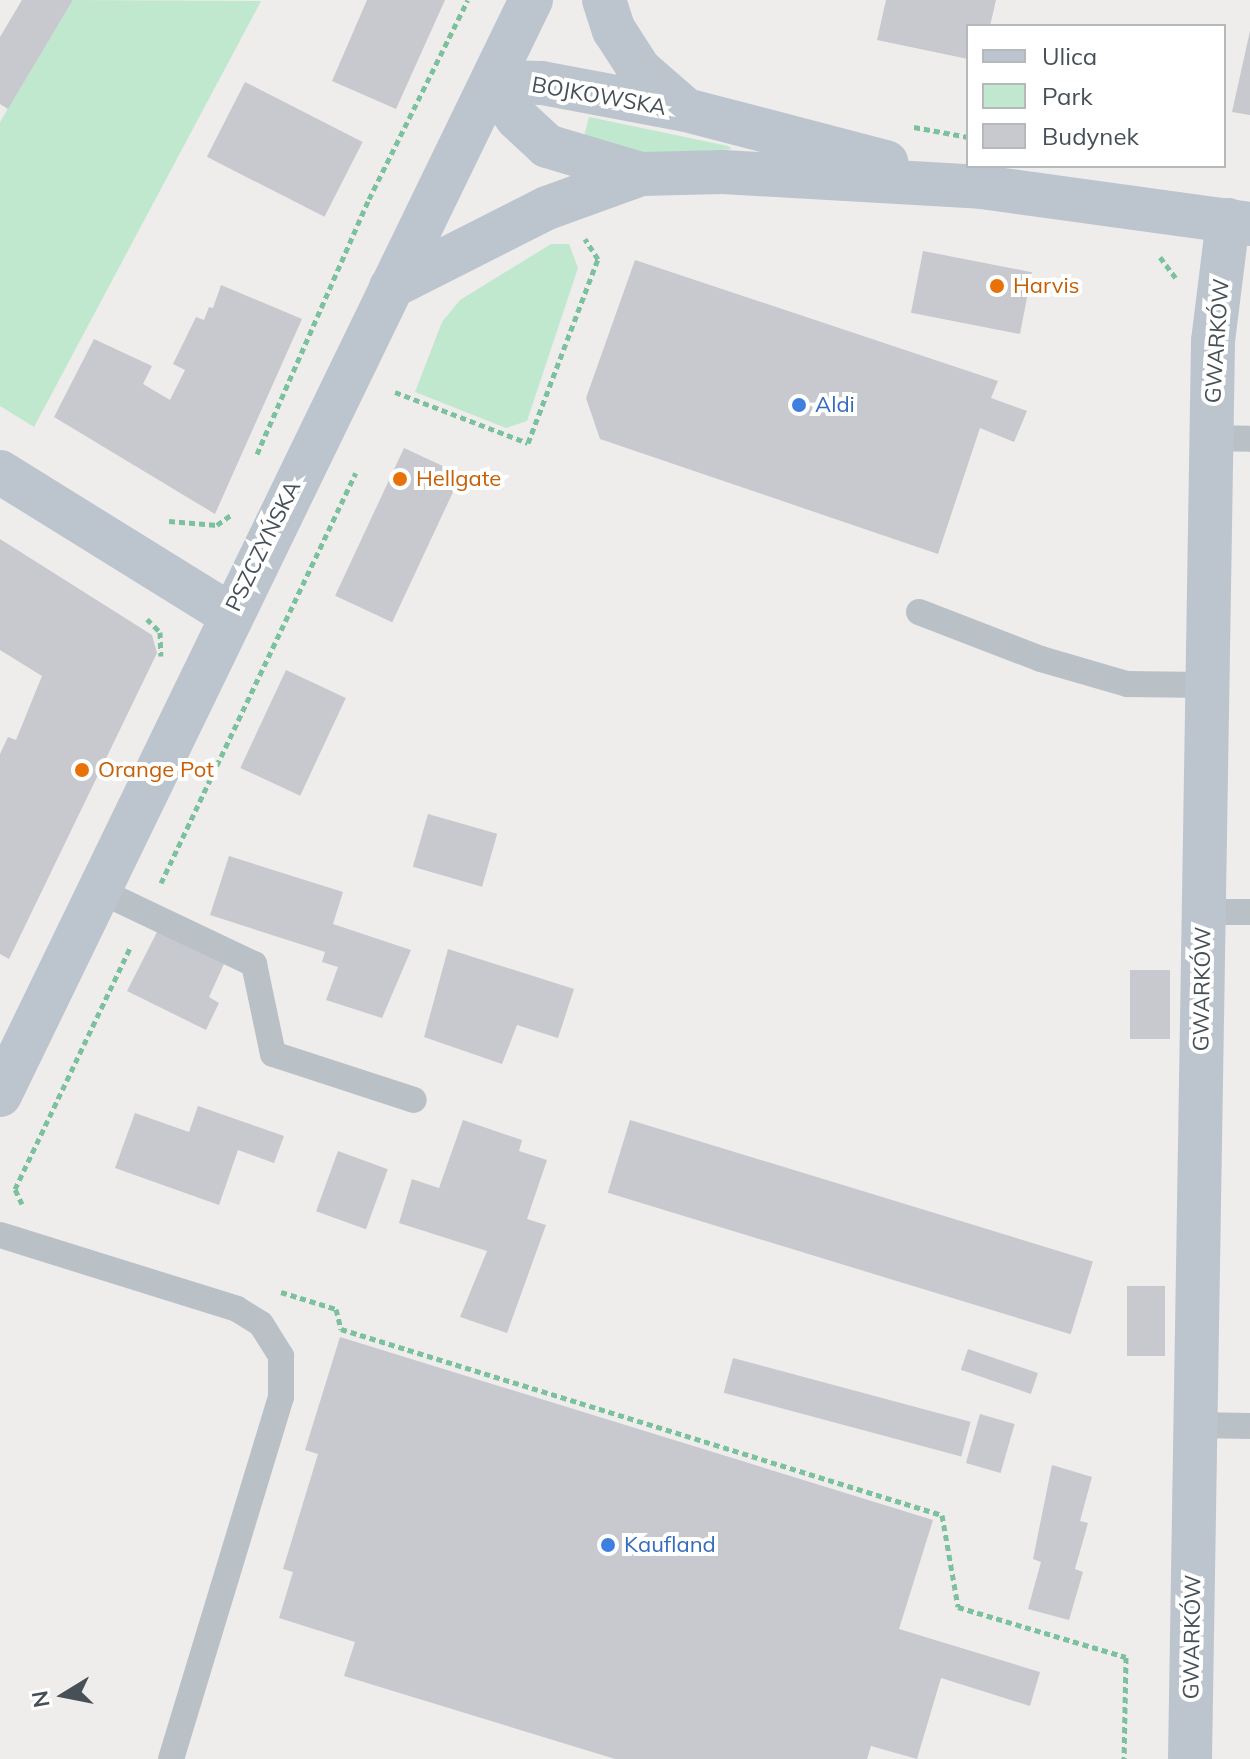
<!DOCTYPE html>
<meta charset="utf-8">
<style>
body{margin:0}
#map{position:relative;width:1250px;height:1759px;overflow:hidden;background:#efecec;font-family:Mulish,sans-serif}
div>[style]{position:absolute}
.green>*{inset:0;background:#bfe8ce}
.building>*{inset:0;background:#c7c9ce;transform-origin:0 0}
.path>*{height:5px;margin-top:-2.5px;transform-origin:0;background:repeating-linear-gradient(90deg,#7cc19e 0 6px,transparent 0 10px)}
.lane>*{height:26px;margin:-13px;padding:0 13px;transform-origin:13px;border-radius:13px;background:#b9c1c7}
.secondary>*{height:44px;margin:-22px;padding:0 22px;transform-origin:22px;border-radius:22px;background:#bcc5ce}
.dots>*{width:22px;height:22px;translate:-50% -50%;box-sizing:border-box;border:4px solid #fff;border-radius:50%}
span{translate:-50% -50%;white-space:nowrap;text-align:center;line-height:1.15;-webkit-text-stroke:8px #fff;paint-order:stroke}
.street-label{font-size:22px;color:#475057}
.food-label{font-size:22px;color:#c56008}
.left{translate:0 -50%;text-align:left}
.shop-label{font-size:22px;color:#366cbe}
.legend{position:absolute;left:966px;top:24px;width:260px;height:144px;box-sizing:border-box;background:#fff;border:2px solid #b5b9bc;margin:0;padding:10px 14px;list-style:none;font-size:24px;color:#475057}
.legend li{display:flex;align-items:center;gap:16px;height:40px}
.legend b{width:40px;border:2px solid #b5b9bc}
.north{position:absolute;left:24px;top:1655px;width:80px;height:80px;-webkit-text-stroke:6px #fff;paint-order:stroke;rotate:260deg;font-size:22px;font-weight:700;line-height:32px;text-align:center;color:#475057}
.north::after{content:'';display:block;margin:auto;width:28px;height:36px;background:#475057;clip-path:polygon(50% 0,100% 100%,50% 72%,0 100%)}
</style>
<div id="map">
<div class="green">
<i style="clip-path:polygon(73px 0,261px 1px,34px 427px,0 406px,0 122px)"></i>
<i style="clip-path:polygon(589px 117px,728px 146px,732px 149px,656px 157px,583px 140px)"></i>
<i style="clip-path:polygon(551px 244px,569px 244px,578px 268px,527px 421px,506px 428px,415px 392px,442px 322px,460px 300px)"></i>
</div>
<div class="building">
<i style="clip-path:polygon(22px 0,73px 0,8px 109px,0 104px,0 37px)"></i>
<i style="clip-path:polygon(367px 0,445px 0,396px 109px,332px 81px)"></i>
<i style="clip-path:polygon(886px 0,996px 0,990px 26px,968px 26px,968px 59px,877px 40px)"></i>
<i style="clip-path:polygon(1250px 31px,1250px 115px,1232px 112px)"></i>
<i style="left:245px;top:82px;width:132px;height:84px;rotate:27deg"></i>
<i style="left:923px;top:251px;width:111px;height:63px;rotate:11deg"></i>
<i style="clip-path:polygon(635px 260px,998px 381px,991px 398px,1027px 411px,1014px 442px,980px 428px,938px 554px,600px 439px,586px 398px)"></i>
<i style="clip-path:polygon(221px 285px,302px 319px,215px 514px,54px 417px,94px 339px,152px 366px,143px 384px,170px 400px,185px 370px,173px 364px,196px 317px,204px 320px,209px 307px,213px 308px)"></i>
<i style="left:404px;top:448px;width:63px;height:163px;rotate:25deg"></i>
<i style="clip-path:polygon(0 539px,152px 635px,157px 653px,9px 959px,0 954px,0 754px,8px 737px,16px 740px,42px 676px,0 650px)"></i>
<i style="left:286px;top:670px;width:66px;height:108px;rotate:25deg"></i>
<i style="left:428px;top:814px;width:72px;height:55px;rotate:16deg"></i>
<i style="clip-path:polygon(229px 856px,343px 892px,333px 924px,411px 950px,382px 1018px,326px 1000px,338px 967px,322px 962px,325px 952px,210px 915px)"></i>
<i style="clip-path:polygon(158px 930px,224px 964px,209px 997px,219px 1003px,206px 1030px,127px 991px)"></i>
<i style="clip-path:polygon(448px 949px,574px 989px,558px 1038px,517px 1025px,502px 1064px,424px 1037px)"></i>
<i style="left:1130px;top:970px;width:40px;height:69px"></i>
<i style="clip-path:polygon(198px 1106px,284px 1136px,274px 1163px,238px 1150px,219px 1205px,115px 1168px,135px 1113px,189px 1132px)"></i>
<i style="clip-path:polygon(463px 1120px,522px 1140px,519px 1151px,547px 1160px,527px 1219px,546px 1225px,507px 1333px,460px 1317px,487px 1251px,399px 1223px,412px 1179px,439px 1188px)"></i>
<i style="left:630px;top:1120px;width:484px;height:76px;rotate:17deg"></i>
<i style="left:338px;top:1151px;width:53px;height:64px;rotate:20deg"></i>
<i style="left:1127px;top:1286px;width:38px;height:70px"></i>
<i style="clip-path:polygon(340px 1337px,933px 1520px,899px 1629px,1040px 1672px,1030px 1706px,941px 1678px,917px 1759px,871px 1746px,867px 1759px,615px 1759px,344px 1676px,355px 1642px,279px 1618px,293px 1572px,283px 1569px,318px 1454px,305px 1450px)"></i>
<i style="left:968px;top:1349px;width:74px;height:22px;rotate:19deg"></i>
<i style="left:733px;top:1358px;width:246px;height:36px;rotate:15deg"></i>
<i style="left:980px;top:1414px;width:36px;height:51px;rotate:16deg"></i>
<i style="clip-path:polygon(1052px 1465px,1092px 1477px,1080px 1521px,1088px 1523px,1075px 1569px,1083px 1572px,1069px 1620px,1028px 1609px,1041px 1562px,1033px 1559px)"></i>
</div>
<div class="path">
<i style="left:914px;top:127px;width:55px;rotate:10.5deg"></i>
<i style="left:1160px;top:257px;width:26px;rotate:53deg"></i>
<i style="left:395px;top:392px;width:142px;rotate:21deg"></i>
<i style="left:528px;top:443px;width:197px;rotate:-69.2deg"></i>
<i style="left:598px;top:259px;width:24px;rotate:-123deg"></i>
<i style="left:257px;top:454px;width:279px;rotate:-66.3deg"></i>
<i style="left:369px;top:199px;width:222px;rotate:-63.6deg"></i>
<i style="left:169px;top:521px;width:48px;rotate:4.8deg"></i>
<i style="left:217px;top:525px;width:17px;rotate:-36deg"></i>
<i style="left:147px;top:619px;width:18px;rotate:45deg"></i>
<i style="left:160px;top:632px;width:24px;rotate:88deg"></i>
<i style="left:161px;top:883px;width:454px;rotate:-64.6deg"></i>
<i style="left:22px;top:1204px;width:17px;rotate:-115deg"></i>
<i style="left:15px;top:1189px;width:269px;rotate:-64.5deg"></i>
<i style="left:281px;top:1292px;width:58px;rotate:17.2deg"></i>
<i style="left:336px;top:1309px;width:21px;rotate:76deg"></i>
<i style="left:341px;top:1329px;width:629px;rotate:17.2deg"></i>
<i style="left:942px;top:1515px;width:93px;rotate:80.1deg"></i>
<i style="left:958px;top:1607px;width:175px;rotate:16.6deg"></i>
<i style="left:1126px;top:1657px;width:102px;rotate:91.1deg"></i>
</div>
<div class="lane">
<i style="left:1211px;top:438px;width:39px;rotate:1deg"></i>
<i style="left:919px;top:612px;width:131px;rotate:21.1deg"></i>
<i style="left:1041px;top:659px;width:90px;rotate:16.2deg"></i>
<i style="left:1127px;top:684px;width:79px;rotate:0.7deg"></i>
<i style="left:98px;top:890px;width:173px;rotate:25.4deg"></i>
<i style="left:254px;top:964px;width:92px;rotate:78.1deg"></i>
<i style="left:273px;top:1054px;width:148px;rotate:18.1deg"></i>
<i style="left:1203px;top:912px;width:47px"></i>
<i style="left:0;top:1235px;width:248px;rotate:17.3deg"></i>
<i style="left:237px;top:1309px;width:28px;rotate:32deg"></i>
<i style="left:261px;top:1324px;width:38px;rotate:58deg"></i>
<i style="left:281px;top:1356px;width:41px;rotate:90deg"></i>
<i style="left:281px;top:1397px;width:378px;rotate:106.9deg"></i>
<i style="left:1195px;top:1425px;width:55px;rotate:1deg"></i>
</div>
<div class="secondary">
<i style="left:604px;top:0;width:32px;rotate:72deg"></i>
<i style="left:614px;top:30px;width:46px;rotate:57.3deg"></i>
<i style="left:639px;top:69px;width:62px;rotate:41.1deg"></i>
<i style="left:492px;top:82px;width:44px;rotate:55.2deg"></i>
<i style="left:517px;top:118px;width:41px;rotate:43deg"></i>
<i style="left:547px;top:146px;width:98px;rotate:16.6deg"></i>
<i style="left:641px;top:174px;width:82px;rotate:-1.4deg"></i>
<i style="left:723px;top:172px;width:258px;rotate:3.3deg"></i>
<i style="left:981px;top:187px;width:272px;rotate:7.8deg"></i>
<i style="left:492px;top:82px;width:50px;rotate:1.1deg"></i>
<i style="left:542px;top:83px;width:147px;rotate:10.6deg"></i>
<i style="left:686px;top:110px;width:207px;rotate:14.6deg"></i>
<i style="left:391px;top:287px;width:175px;rotate:-26.9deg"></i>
<i style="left:547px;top:208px;width:100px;rotate:-19.9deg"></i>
<i style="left:0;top:472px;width:269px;rotate:31.8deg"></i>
<i style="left:0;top:1095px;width:1217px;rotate:-64.13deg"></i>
<i style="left:1190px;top:1759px;width:1418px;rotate:-89.07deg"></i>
<i style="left:1213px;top:341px;width:122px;rotate:-82.9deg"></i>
</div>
<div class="dots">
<i style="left:997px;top:286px;background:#e8710a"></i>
<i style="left:799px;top:405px;background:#3f7fe0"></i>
<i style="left:400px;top:479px;background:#e8710a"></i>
<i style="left:82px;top:770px;background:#e8710a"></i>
<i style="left:608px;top:1545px;background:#3f7fe0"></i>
</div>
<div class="street-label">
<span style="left:599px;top:96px;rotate:10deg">BOJKOWSKA</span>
<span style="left:1217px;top:341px;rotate:-86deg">GWARKÓW</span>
<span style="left:263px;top:546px;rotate:-64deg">PSZCZYŃSKA</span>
<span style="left:1202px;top:989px;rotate:-89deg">GWARKÓW</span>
<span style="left:1192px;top:1637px;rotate:-89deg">GWARKÓW</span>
</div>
<div class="food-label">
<span class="left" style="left:1013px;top:286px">Harvis</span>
<span class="left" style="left:416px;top:479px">Hellgate</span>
<span class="left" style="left:98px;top:770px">Orange Pot</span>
</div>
<div class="shop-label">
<span class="left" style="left:815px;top:405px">Aldi</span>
<span class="left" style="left:624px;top:1545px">Kaufland</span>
</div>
<ul class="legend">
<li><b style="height:10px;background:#bcc5ce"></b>Ulica</li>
<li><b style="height:22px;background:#bfe8ce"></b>Park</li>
<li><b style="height:22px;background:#c7c9ce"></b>Budynek</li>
</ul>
<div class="north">N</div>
</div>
